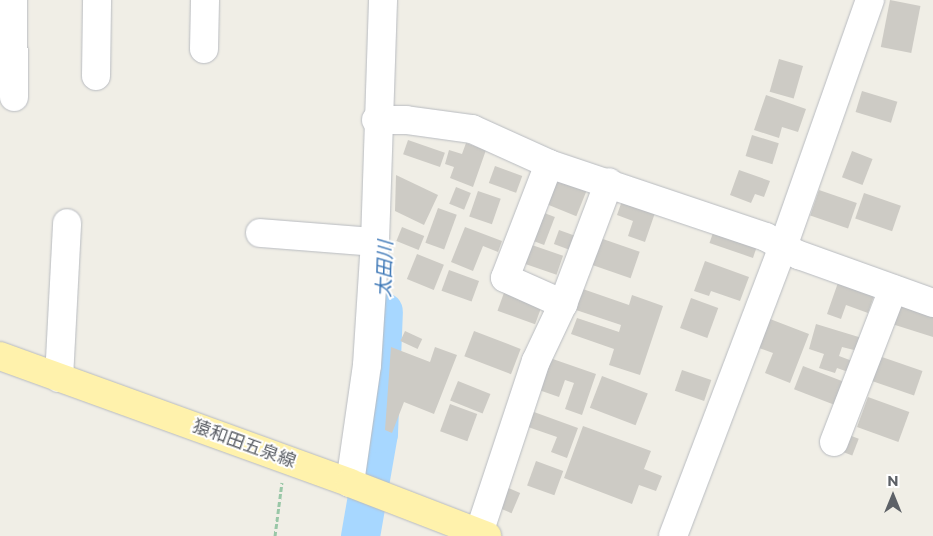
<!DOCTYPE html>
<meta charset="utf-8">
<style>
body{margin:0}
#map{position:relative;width:933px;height:536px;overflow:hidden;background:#f0eee6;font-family:Montserrat,"Noto Sans JP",sans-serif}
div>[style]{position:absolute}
.river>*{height:39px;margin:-19.5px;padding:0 19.5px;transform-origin:19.5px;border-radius:19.5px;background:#a7d7ff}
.building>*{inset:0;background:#cdcbc5;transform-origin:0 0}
.path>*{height:3px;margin-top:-1.5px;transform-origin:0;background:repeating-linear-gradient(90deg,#99c7a7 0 5px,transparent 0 7.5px)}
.roads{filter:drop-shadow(0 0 1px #b8bbc0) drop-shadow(0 0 1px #b8bbc0)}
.minor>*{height:28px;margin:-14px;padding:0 14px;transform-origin:14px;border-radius:14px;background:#fff}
.major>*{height:28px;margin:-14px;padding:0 14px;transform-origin:14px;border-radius:14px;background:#fff2ac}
span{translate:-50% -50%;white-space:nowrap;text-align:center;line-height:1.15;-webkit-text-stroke:4px #fff;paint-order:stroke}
.street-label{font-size:18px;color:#5d6167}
.water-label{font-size:19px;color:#3e78b7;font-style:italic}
.north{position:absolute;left:868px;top:471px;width:50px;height:50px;-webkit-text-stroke:4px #fff;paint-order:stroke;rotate:0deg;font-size:14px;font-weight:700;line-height:20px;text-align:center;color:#5d6167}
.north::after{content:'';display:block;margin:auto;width:18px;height:22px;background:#5d6167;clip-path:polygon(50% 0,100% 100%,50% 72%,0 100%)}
</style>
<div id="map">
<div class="river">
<i style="left:360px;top:536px;width:105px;rotate:-80.1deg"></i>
<i style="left:378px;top:433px;width:122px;rotate:-87.7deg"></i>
</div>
<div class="building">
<i style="left:890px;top:0;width:31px;height:48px;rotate:11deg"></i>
<i style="left:779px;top:59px;width:25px;height:34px;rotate:16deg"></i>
<i style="left:862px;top:91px;width:37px;height:22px;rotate:17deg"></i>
<i style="clip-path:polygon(766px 95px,806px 109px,798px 132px,782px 127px,779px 138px,754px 130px)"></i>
<i style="left:752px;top:135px;width:28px;height:22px;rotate:17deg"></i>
<i style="left:408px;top:140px;width:39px;height:15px;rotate:19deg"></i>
<i style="clip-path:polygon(466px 143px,486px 150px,473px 187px,450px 178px,454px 167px,445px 164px,449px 150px,462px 154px)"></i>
<i style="left:852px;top:151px;width:22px;height:28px;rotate:21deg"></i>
<i style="left:495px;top:166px;width:29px;height:18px;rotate:20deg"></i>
<i style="clip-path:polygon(739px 170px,770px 181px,764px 197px,755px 194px,751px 203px,730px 195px)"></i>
<i style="clip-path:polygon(396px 175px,438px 195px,424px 225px,395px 211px)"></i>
<i style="left:554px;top:178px;width:35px;height:27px;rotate:22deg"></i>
<i style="left:456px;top:187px;width:16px;height:18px;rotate:22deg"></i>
<i style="left:819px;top:190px;width:40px;height:27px;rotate:19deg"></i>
<i style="left:478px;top:191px;width:24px;height:27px;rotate:19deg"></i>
<i style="left:864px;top:193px;width:39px;height:27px;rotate:19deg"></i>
<i style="clip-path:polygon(624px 195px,657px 207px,645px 242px,628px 236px,633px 221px,617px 215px)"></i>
<i style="left:438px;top:208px;width:20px;height:37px;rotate:20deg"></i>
<i style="left:539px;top:211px;width:17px;height:30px;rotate:21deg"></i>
<i style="left:716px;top:224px;width:46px;height:20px;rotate:19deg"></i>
<i style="left:402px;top:227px;width:24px;height:15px;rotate:22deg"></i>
<i style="clip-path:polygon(465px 227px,502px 241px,498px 252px,483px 246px,473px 271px,451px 262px)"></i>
<i style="left:559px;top:230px;width:20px;height:15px;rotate:20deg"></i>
<i style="left:600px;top:238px;width:42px;height:28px;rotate:19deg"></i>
<i style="left:529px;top:244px;width:36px;height:20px;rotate:19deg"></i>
<i style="left:417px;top:254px;width:29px;height:27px;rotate:22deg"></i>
<i style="clip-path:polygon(705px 261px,749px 277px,740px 301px,711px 291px,709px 296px,694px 291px)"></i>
<i style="left:449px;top:270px;width:32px;height:22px;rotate:20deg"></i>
<i style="clip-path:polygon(840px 277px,876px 290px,868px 313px,846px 305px,841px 319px,827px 314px)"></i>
<i style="clip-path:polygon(577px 287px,629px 305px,632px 295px,663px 306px,640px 375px,609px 365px,614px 349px,571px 334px,577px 318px,619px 332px,621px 325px,570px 308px)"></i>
<i style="left:505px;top:290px;width:40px;height:22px;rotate:20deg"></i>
<i style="left:691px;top:298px;width:29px;height:32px;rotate:20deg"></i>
<i style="clip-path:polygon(900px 299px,933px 309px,933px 337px,892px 324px)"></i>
<i style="clip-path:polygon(770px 319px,809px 334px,790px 383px,765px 373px,773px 353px,759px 348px)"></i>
<i style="clip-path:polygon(816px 324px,862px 338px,858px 351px,842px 347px,839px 356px,855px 362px,851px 373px,837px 368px,835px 373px,819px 368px,824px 354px,809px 349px)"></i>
<i style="left:405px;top:331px;width:19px;height:11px;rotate:25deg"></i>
<i style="left:474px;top:331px;width:50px;height:27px;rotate:21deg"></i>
<i style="clip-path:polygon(391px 347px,430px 362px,435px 347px,457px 355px,434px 414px,404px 402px,392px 433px,385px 430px)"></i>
<i style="left:879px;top:356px;width:46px;height:26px;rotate:19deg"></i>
<i style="clip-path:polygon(547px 357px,596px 374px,582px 415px,565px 409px,574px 383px,565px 380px,559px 397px,536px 389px)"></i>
<i style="left:803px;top:366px;width:43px;height:25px;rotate:21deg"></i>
<i style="left:682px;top:370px;width:31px;height:22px;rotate:19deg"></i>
<i style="left:602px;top:376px;width:49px;height:34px;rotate:21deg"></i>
<i style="left:458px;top:381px;width:35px;height:21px;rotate:22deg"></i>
<i style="left:868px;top:397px;width:44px;height:32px;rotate:20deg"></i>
<i style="left:450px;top:404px;width:29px;height:29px;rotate:20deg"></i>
<i style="clip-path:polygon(534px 412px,578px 428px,567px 458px,551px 452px,557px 437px,528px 427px)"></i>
<i style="clip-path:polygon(583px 426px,651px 451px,644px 469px,662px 476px,656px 491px,639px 485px,632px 504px,564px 478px)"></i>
<i style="left:841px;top:432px;width:19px;height:18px;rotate:21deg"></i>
<i style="left:536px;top:461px;width:29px;height:26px;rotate:20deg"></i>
<i style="left:499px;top:484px;width:23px;height:22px;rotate:23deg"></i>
</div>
<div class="path">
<i style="left:275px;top:536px;width:54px;rotate:-82.6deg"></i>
</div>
<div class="roads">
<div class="minor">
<i style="left:13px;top:0;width:97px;rotate:89.4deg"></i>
<i style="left:204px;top:49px;width:49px;rotate:-88.8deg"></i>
<i style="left:96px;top:76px;width:76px;rotate:-89.2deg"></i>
<i style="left:376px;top:120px;width:30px"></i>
<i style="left:406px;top:120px;width:67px;rotate:7.8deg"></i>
<i style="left:472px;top:129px;width:85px;rotate:24.4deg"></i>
<i style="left:549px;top:164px;width:229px;rotate:18.6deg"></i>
<i style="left:766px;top:237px;width:38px;rotate:29deg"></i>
<i style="left:799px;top:255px;width:142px;rotate:19.7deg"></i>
<i style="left:549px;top:164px;width:122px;rotate:111.1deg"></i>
<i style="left:505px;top:278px;width:64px;rotate:24.1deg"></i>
<i style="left:260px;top:233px;width:115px;rotate:4.5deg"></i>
<i style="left:59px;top:378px;width:155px;rotate:-87deg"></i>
<i style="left:834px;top:442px;width:164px;rotate:-68.9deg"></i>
<i style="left:350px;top:483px;width:119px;rotate:-81.8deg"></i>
<i style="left:367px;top:365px;width:123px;rotate:-86.3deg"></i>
<i style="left:375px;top:242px;width:242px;rotate:-88.1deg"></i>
<i style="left:479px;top:533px;width:181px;rotate:-71.7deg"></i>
<i style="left:536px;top:361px;width:63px;rotate:-64.7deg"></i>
<i style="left:563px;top:304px;width:130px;rotate:-69.3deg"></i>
<i style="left:673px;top:536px;width:312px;rotate:-69.2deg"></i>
<i style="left:784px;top:244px;width:259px;rotate:-70.6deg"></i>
</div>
<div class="major">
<i style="left:0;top:356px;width:372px;rotate:19.9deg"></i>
<i style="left:350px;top:483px;width:147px;rotate:21.1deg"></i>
</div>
</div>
<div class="street-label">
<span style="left:244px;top:444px;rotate:20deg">猿和田五泉線</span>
</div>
<div class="water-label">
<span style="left:385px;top:269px;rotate:-88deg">太田川</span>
</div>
<div class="north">N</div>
</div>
